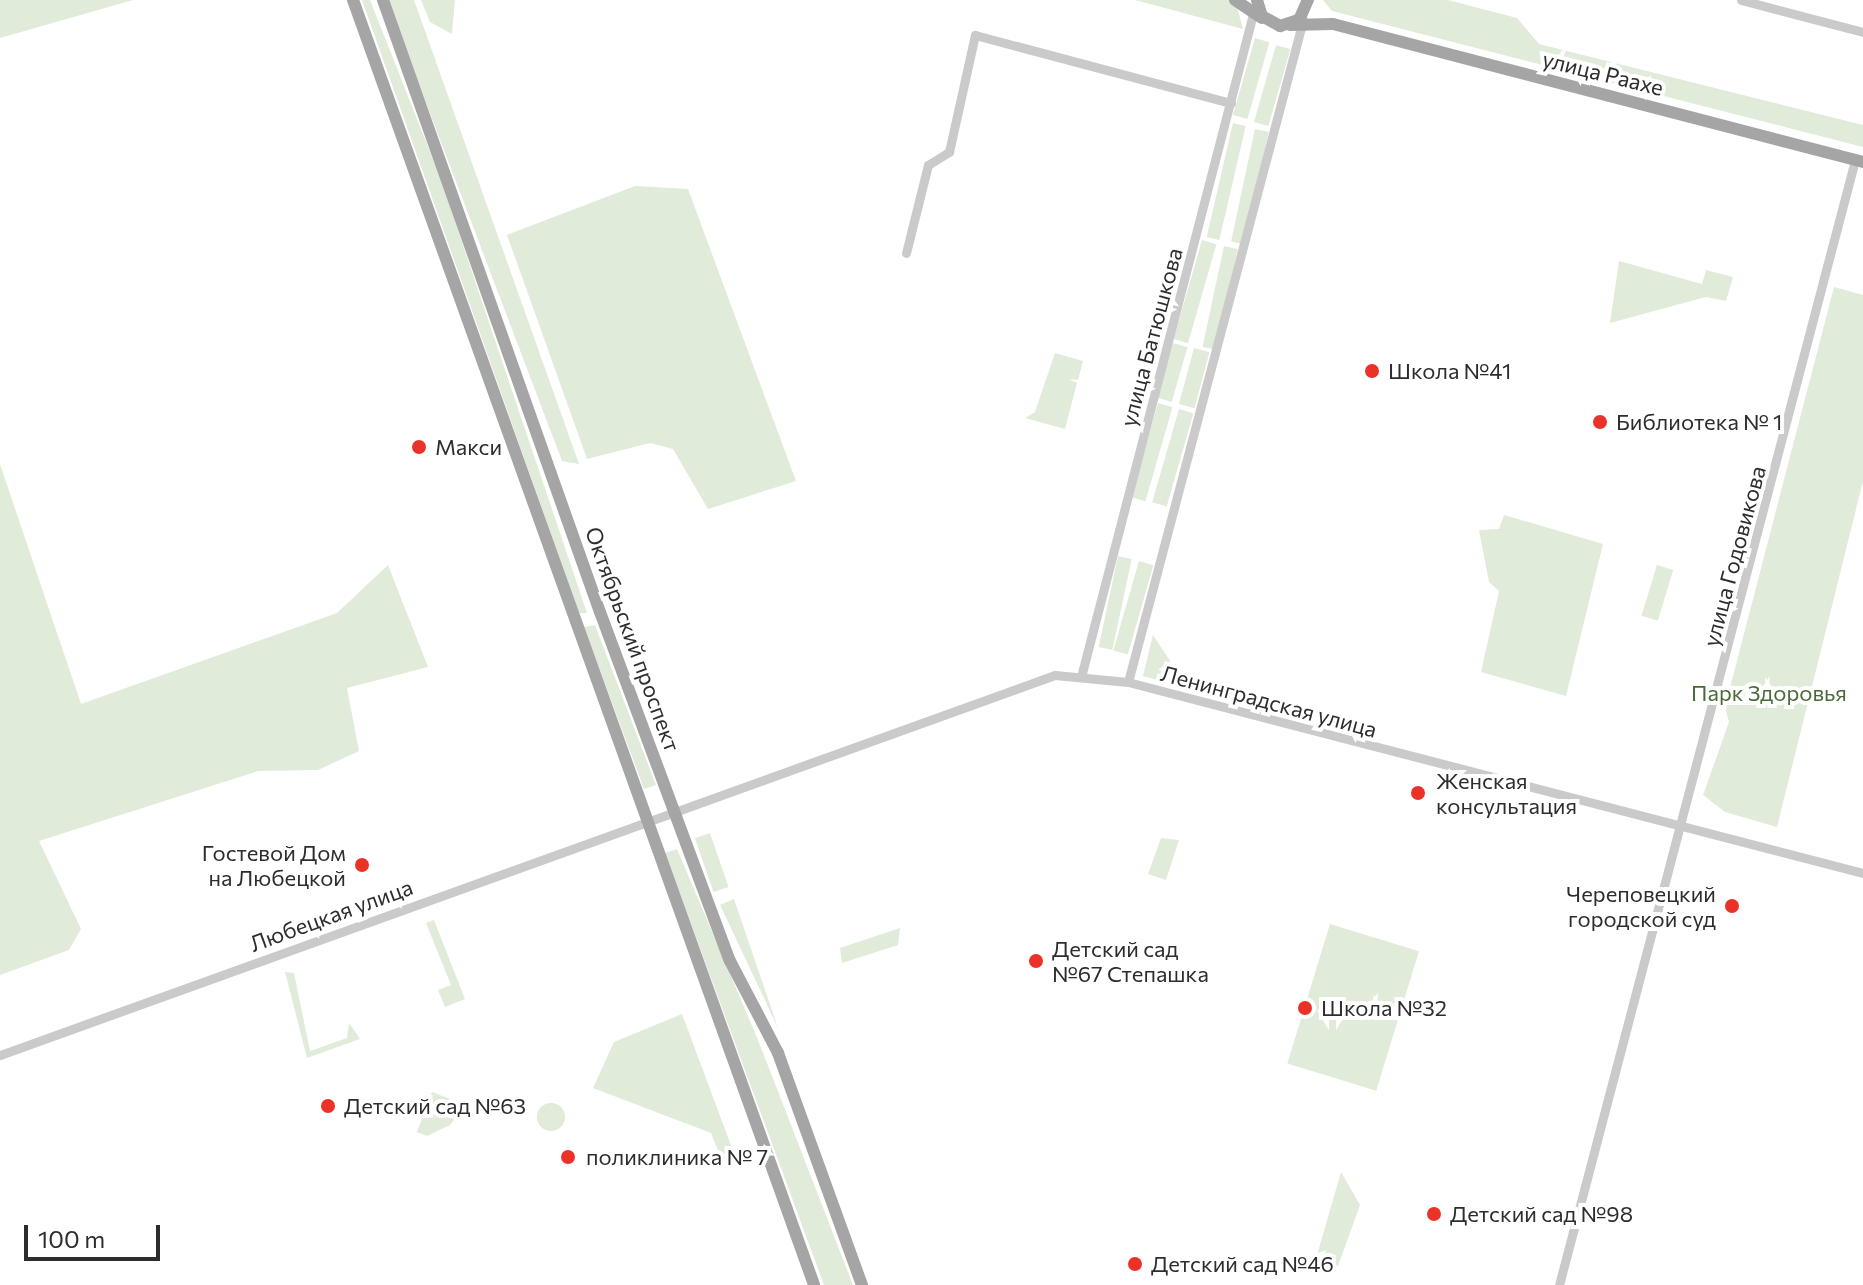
<!DOCTYPE html>
<meta charset="utf-8">
<style>
body{margin:0}
#map{position:relative;width:1863px;height:1285px;overflow:hidden;background:#fff;font-family:Commissioner,sans-serif}
div>[style]{position:absolute}
.green>*{inset:0;background:#e1ebda;transform-origin:0 0}
.round{border-radius:50%}
.minor>*{height:9px;margin:-4.5px;padding:0 4.5px;transform-origin:4.5px;border-radius:4.5px;background:#cacaca}
.major>*{height:12px;margin:-6px;padding:0 6px;transform-origin:6px;border-radius:6px;background:#a5a5a5}
.dots>*{width:22px;height:22px;translate:-50% -50%;box-sizing:border-box;border:4px solid #fff;border-radius:50%}
span{translate:-50% -50%;white-space:nowrap;text-align:center;line-height:1.15;-webkit-text-stroke:8px #fff;paint-order:stroke}
.street-label{font-size:22px;color:#2d2d2d}
.poi-label{font-size:22px;color:#2d2d2d}
.left{translate:0 -50%;text-align:left}
.right{translate:-100% -50%;text-align:right}
.park-label{font-size:22px;color:#4a6a39}
.scale{position:absolute;left:24px;top:1225px;width:136px;height:36px;box-sizing:border-box;border:4px solid #2d2d2d;border-top:0;padding-left:10px;font-size:24px;line-height:28px;white-space:nowrap;color:#2d2d2d;-webkit-text-stroke:6px #fff;paint-order:stroke}
</style>
<div id="map">
<div class="green">
<i style="clip-path:polygon(0 0,133px 0,0 38px)"></i>
<i style="clip-path:polygon(362px 0,370px 0,440px 177px,587px 613px,579px 613px)"></i>
<i style="clip-path:polygon(387px 0,414px 0,579px 464px,562px 461px)"></i>
<i style="clip-path:polygon(421px 0,455px 0,452px 34px,430px 22px)"></i>
<i style="clip-path:polygon(1135px 0,1235px 0,1243px 29px)"></i>
<i style="clip-path:polygon(1323px 0,1448px 0,1517px 18px,1539px 44px,1863px 125px,1863px 147px,1332px 11px)"></i>
<i style="left:1255px;top:38px;width:15px;height:80px;rotate:16deg"></i>
<i style="left:1276px;top:45px;width:15px;height:80px;rotate:16deg"></i>
<i style="left:1233px;top:123px;width:13px;height:117px;rotate:13deg"></i>
<i style="left:1255px;top:129px;width:14px;height:115px;rotate:12deg"></i>
<i style="clip-path:polygon(635px 186px,688px 189px,796px 481px,708px 509px,673px 449px,650px 443px,587px 459px,507px 235px)"></i>
<i style="left:1202px;top:240px;width:15px;height:103px;rotate:16deg"></i>
<i style="left:1224px;top:246px;width:14px;height:103px;rotate:12deg"></i>
<i style="clip-path:polygon(1619px 261px,1702px 284px,1706px 270px,1733px 277px,1726px 301px,1706px 297px,1610px 323px)"></i>
<i style="clip-path:polygon(1834px 287px,1863px 295px,1863px 481px,1777px 827px,1725px 812px,1703px 795px,1729px 722px,1725px 707px)"></i>
<i style="left:1173px;top:343px;width:15px;height:57px;rotate:16deg"></i>
<i style="left:1194px;top:348px;width:16px;height:58px;rotate:15deg"></i>
<i style="clip-path:polygon(1055px 353px,1083px 361px,1078px 380px,1069px 379px,1077px 383px,1065px 429px,1025px 418px,1035px 412px)"></i>
<i style="left:1158px;top:403px;width:15px;height:98px;rotate:16deg"></i>
<i style="left:1179px;top:409px;width:15px;height:97px;rotate:16deg"></i>
<i style="clip-path:polygon(0 464px,81px 704px,337px 613px,388px 565px,428px 667px,347px 688px,359px 751px,318px 770px,258px 771px,39px 841px,81px 929px,69px 950px,0 975px)"></i>
<i style="clip-path:polygon(1504px 515px,1603px 544px,1566px 696px,1481px 672px,1499px 591px,1489px 582px,1479px 530px,1499px 529px)"></i>
<i style="left:1118px;top:556px;width:14px;height:93px;rotate:12deg"></i>
<i style="left:1139px;top:561px;width:15px;height:93px;rotate:16deg"></i>
<i style="left:1657px;top:565px;width:17px;height:53px;rotate:17deg"></i>
<i style="clip-path:polygon(595px 625px,656px 785px,644px 789px,584px 627px)"></i>
<i style="clip-path:polygon(1153px 635px,1188px 688px,1143px 676px)"></i>
<i style="left:710px;top:833px;width:57px;height:16px;rotate:71deg"></i>
<i style="clip-path:polygon(1161px 838px,1179px 840px,1166px 880px,1148px 874px)"></i>
<i style="clip-path:polygon(677px 849px,758px 1040px,853px 1285px,824px 1285px,665px 853px)"></i>
<i style="clip-path:polygon(734px 899px,778px 1028px,720px 905px)"></i>
<i style="clip-path:polygon(434px 920px,465px 999px,445px 1007px,438px 990px,451px 985px,426px 923px)"></i>
<i style="left:1330px;top:924px;width:93px;height:146px;rotate:17deg"></i>
<i style="clip-path:polygon(900px 928px,898px 945px,842px 963px,840px 948px)"></i>
<i style="clip-path:polygon(285px 972px,294px 973px,310px 1051px,347px 1038px,349px 1023px,360px 1039px,307px 1058px)"></i>
<i style="clip-path:polygon(682px 1014px,738px 1164px,725px 1168px,711px 1133px,593px 1088px,614px 1042px)"></i>
<i style="clip-path:polygon(432px 1092px,466px 1105px,450px 1125px,427px 1136px,417px 1132px)"></i>
<i class="round" style="left:537px;top:1103px;width:28px;height:28px"></i>
<i style="clip-path:polygon(1341px 1172px,1360px 1205px,1338px 1266px,1315px 1262px)"></i>
</div>
<div class="minor">
<i style="left:1741px;top:0;width:126px;rotate:14.7deg"></i>
<i style="left:906px;top:253px;width:91px;rotate:-76deg"></i>
<i style="left:928px;top:165px;width:25px;rotate:-32deg"></i>
<i style="left:949px;top:152px;width:120px;rotate:-77.5deg"></i>
<i style="left:975px;top:35px;width:265px;rotate:14.9deg"></i>
<i style="left:1082px;top:673px;width:689px;rotate:-75.46deg"></i>
<i style="left:1128px;top:682px;width:685px;rotate:-75.19deg"></i>
<i style="left:0;top:1055px;width:1121px;rotate:-19.81deg"></i>
<i style="left:1055px;top:675px;width:73px;rotate:5.5deg"></i>
<i style="left:1128px;top:682px;width:759px;rotate:14.57deg"></i>
<i style="left:1559px;top:1285px;width:1163px;rotate:-75.26deg"></i>
</div>
<div class="major">
<i style="left:353px;top:0;width:1365px;rotate:70.26deg"></i>
<i style="left:383px;top:0;width:649px;rotate:70.48deg"></i>
<i style="left:600px;top:612px;width:372px;rotate:69.6deg"></i>
<i style="left:730px;top:961px;width:104px;rotate:62.4deg"></i>
<i style="left:778px;top:1053px;width:247px;rotate:70.1deg"></i>
<i style="left:1235px;top:0;width:32px;rotate:34deg"></i>
<i style="left:1257px;top:0;width:17px;rotate:73deg"></i>
<i style="left:1262px;top:16px;width:21px;rotate:29deg"></i>
<i style="left:1280px;top:26px;width:20px;rotate:-18deg"></i>
<i style="left:1299px;top:20px;width:22px;rotate:-66deg"></i>
<i style="left:1290px;top:25px;width:43px;rotate:-1.3deg"></i>
<i style="left:1333px;top:24px;width:548px;rotate:14.59deg"></i>
</div>
<div class="dots">
<i style="left:1372px;top:371px;background:#eb3229"></i>
<i style="left:1600px;top:422px;background:#eb3229"></i>
<i style="left:419px;top:447px;background:#eb3229"></i>
<i style="left:1418px;top:793px;background:#eb3229"></i>
<i style="left:362px;top:865px;background:#eb3229"></i>
<i style="left:1732px;top:906px;background:#eb3229"></i>
<i style="left:1036px;top:961px;background:#eb3229"></i>
<i style="left:1305px;top:1008px;background:#eb3229"></i>
<i style="left:328px;top:1106px;background:#eb3229"></i>
<i style="left:568px;top:1157px;background:#eb3229"></i>
<i style="left:1434px;top:1214px;background:#eb3229"></i>
<i style="left:1135px;top:1264px;background:#eb3229"></i>
</div>
<div class="street-label">
<span style="left:1603px;top:73px;rotate:14deg">улица Раахе</span>
<span style="left:1151px;top:337px;rotate:-75deg">улица Батюшкова</span>
<span style="left:1734px;top:556px;rotate:-75deg">улица Годовикова</span>
<span style="left:633px;top:639px;rotate:70deg">Октябрьский проспект</span>
<span style="left:1269px;top:701px;rotate:15deg">Ленинградская улица</span>
<span style="left:331px;top:915px;rotate:-20deg">Любецкая улица</span>
</div>
<div class="poi-label">
<span class="left" style="left:1388px;top:371px">Школа №41</span>
<span class="left" style="left:1616px;top:422px">Библиотека № 1</span>
<span class="left" style="left:435px;top:447px">Макси</span>
<span class="left" style="left:1436px;top:793px">Женская<br>консультация</span>
<span class="right" style="left:346px;top:865px">Гостевой Дом<br>на Любецкой</span>
<span class="right" style="left:1716px;top:906px">Череповецкий<br>городской суд</span>
<span class="left" style="left:1052px;top:961px">Детский сад<br>№67 Степашка</span>
<span class="left" style="left:1321px;top:1008px">Школа №32</span>
<span class="left" style="left:344px;top:1106px">Детский сад №63</span>
<span class="left" style="left:586px;top:1157px">поликлиника № 7</span>
<span class="left" style="left:1450px;top:1214px">Детский сад №98</span>
<span class="left" style="left:1151px;top:1264px">Детский сад №46</span>
</div>
<div class="park-label">
<span style="left:1769px;top:693px">Парк Здоровья</span>
</div>
<div class="scale">100 m</div>
</div>
